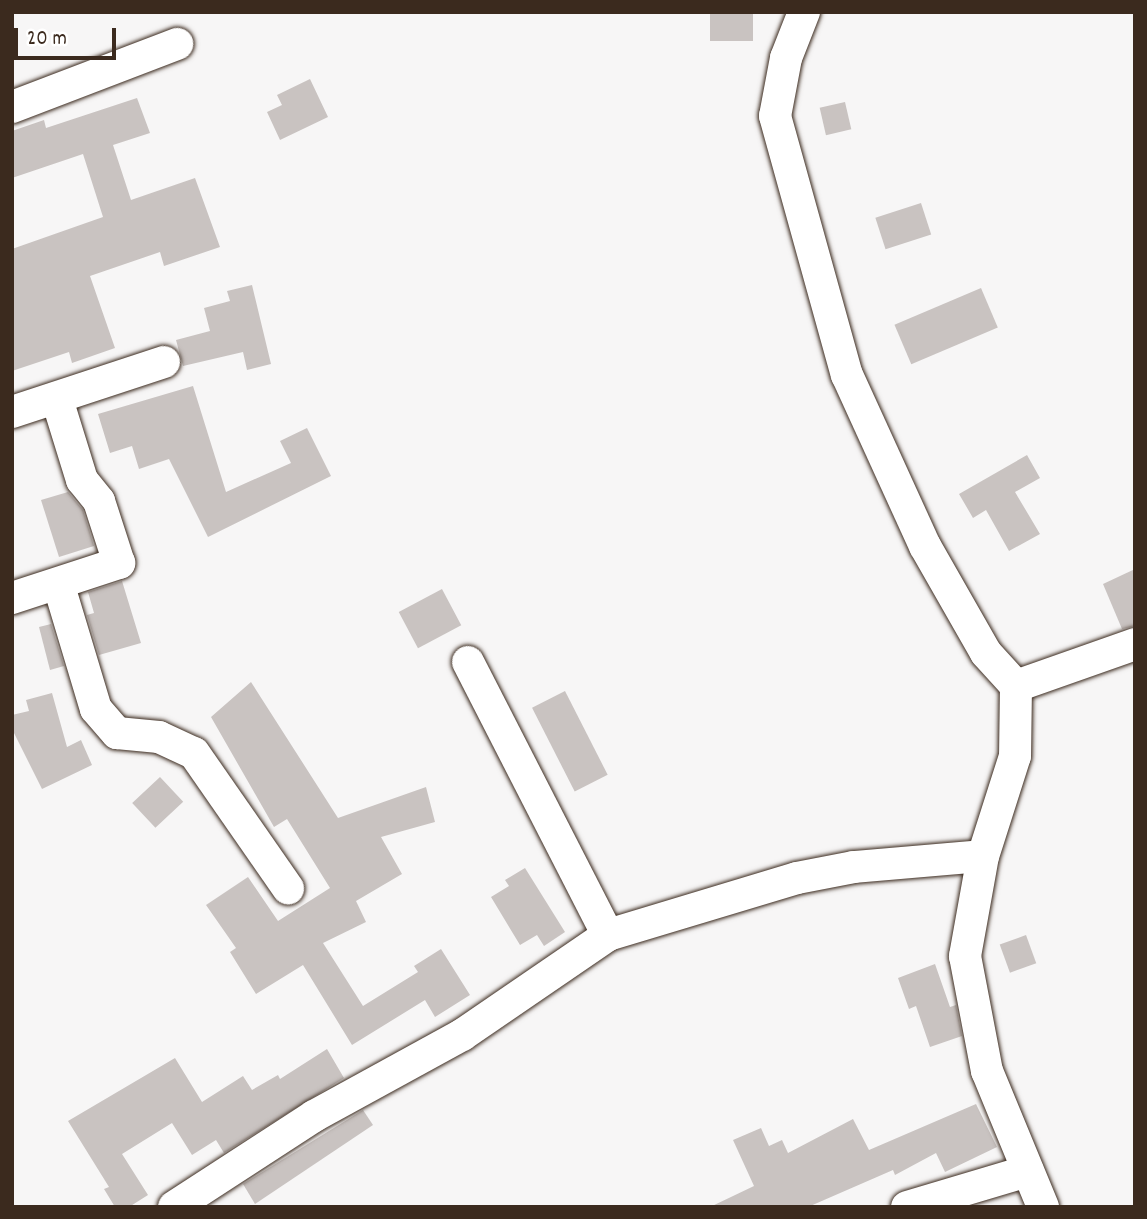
<!DOCTYPE html>
<style>
body{margin:0}
#map{position:relative;width:1147px;height:1219px;overflow:hidden;background:#f7f6f6;font-family:Dekko,sans-serif}
div>[style]{position:absolute}
.building>*{inset:0;background:#c9c3c1;transform-origin:0 0}
.roads{filter:drop-shadow(0 0 2px #3b2a1e) drop-shadow(0 0 2px #3b2a1e)}
.minor>*{height:32px;margin:-16px;padding:0 16px;transform-origin:16px;border-radius:16px;background:#fff}
span{translate:-50% -50%;white-space:nowrap;text-align:center;line-height:1.15;-webkit-text-stroke:5px #fff;paint-order:stroke}
.frame{position:absolute;inset:0;border:14px solid #3b2a1e;pointer-events:none}
.scale{position:absolute;left:14px;top:28px;width:102px;height:32px;box-sizing:border-box;border:4px solid #3b2a1e;border-top:0;padding-left:9px;font-size:21px;line-height:24px;white-space:nowrap;color:#3b2a1e;-webkit-text-stroke:5px #fff;paint-order:stroke}
</style>
<div id="map">
<div class="building">
<i style="left:710px;top:12px;width:43px;height:29px"></i>
<i style="clip-path:polygon(310px 79px,328px 117px,280px 140px,267px 112px,282px 105px,277px 95px)"></i>
<i style="clip-path:polygon(137px 98px,150px 133px,113px 145px,131px 200px,195px 178px,220px 247px,164px 266px,160px 252px,90px 276px,115px 348px,72px 363px,69px 352px,12px 371px,12px 249px,103px 217px,83px 154px,12px 178px,12px 131px,44px 120px,46px 128px)"></i>
<i style="left:845px;top:102px;width:28px;height:26px;rotate:77deg"></i>
<i style="left:921px;top:203px;width:33px;height:48px;rotate:72deg"></i>
<i style="clip-path:polygon(252px 285px,271px 364px,247px 370px,243px 352px,183px 366px,176px 340px,210px 331px,204px 308px,230px 301px,227px 291px)"></i>
<i style="left:981px;top:288px;width:43px;height:94px;rotate:67deg"></i>
<i style="clip-path:polygon(193px 386px,226px 492px,291px 463px,280px 441px,307px 428px,331px 476px,208px 537px,169px 459px,139px 469px,132px 446px,110px 453px,98px 414px)"></i>
<i style="clip-path:polygon(1027px 455px,1040px 478px,1015px 492px,1040px 534px,1009px 551px,986px 510px,973px 518px,959px 494px)"></i>
<i style="clip-path:polygon(68px 492px,83px 510px,94px 546px,59px 557px,41px 500px)"></i>
<i style="clip-path:polygon(1135px 569px,1135px 626px,1122px 629px,1103px 584px)"></i>
<i style="clip-path:polygon(122px 581px,141px 643px,99px 655px,87px 615px,94px 613px,88px 592px)"></i>
<i style="left:442px;top:589px;width:41px;height:49px;rotate:62deg"></i>
<i style="clip-path:polygon(51px 624px,64px 666px,50px 670px,39px 627px)"></i>
<i style="clip-path:polygon(251px 682px,338px 818px,426px 787px,435px 822px,381px 837px,402px 874px,356px 901px,366px 922px,323px 943px,363px 1006px,418px 972px,414px 966px,441px 949px,470px 995px,435px 1017px,425px 1000px,352px 1045px,303px 965px,256px 994px,230px 952px,236px 948px,206px 905px,248px 877px,278px 921px,330px 888px,287px 819px,274px 827px,211px 717px)"></i>
<i style="left:565px;top:691px;width:94px;height:37px;rotate:63deg"></i>
<i style="clip-path:polygon(52px 693px,67px 747px,81px 740px,92px 765px,42px 789px,12px 729px,12px 715px,29px 711px,26px 700px)"></i>
<i style="left:160px;top:777px;width:34px;height:38px;rotate:47deg"></i>
<i style="clip-path:polygon(525px 868px,565px 932px,544px 946px,537px 935px,520px 945px,491px 897px,509px 886px,505px 880px)"></i>
<i style="left:1026px;top:935px;width:30px;height:28px;rotate:70deg"></i>
<i style="clip-path:polygon(935px 964px,950px 1007px,956px 1005px,962px 1036px,930px 1047px,916px 1006px,909px 1009px,898px 978px)"></i>
<i style="clip-path:polygon(327px 1049px,344px 1078px,224px 1153px,216px 1140px,192px 1155px,172px 1123px,122px 1154px,148px 1195px,129px 1207px,115px 1207px,104px 1189px,109px 1187px,68px 1121px,175px 1058px,202px 1102px,243px 1076px,252px 1090px,278px 1075px,280px 1079px)"></i>
<i style="clip-path:polygon(976px 1104px,997px 1147px,945px 1172px,936px 1153px,895px 1175px,893px 1170px,808px 1207px,710px 1207px,754px 1186px,733px 1140px,761px 1128px,769px 1146px,782px 1140px,788px 1153px,853px 1119px,869px 1150px)"></i>
<i style="clip-path:polygon(363px 1110px,373px 1125px,255px 1204px,243px 1184px)"></i>
</div>
<div class="roads">
<div class="minor">
<i style="left:804px;top:12px;width:49px;rotate:111.4deg"></i>
<i style="left:786px;top:58px;width:59px;rotate:100.7deg"></i>
<i style="left:775px;top:116px;width:269px;rotate:74.5deg"></i>
<i style="left:847px;top:375px;width:188px;rotate:65.5deg"></i>
<i style="left:925px;top:546px;width:123px;rotate:60.3deg"></i>
<i style="left:986px;top:653px;width:45px;rotate:47.7deg"></i>
<i style="left:1016px;top:686px;width:70px;rotate:90.8deg"></i>
<i style="left:1015px;top:756px;width:105px;rotate:107.7deg"></i>
<i style="left:983px;top:856px;width:102px;rotate:100.2deg"></i>
<i style="left:965px;top:956px;width:117px;rotate:79.2deg"></i>
<i style="left:987px;top:1071px;width:147px;rotate:67.6deg"></i>
<i style="left:12px;top:107px;width:177px;rotate:-20.9deg"></i>
<i style="left:12px;top:412px;width:160px;rotate:-18.2deg"></i>
<i style="left:59px;top:586px;width:128px;rotate:73.3deg"></i>
<i style="left:96px;top:709px;width:32px;rotate:49deg"></i>
<i style="left:117px;top:733px;width:42px;rotate:5.4deg"></i>
<i style="left:159px;top:737px;width:38px;rotate:25deg"></i>
<i style="left:194px;top:753px;width:165px;rotate:55.2deg"></i>
<i style="left:12px;top:598px;width:113px;rotate:-18.1deg"></i>
<i style="left:119px;top:563px;width:65px;rotate:-107.9deg"></i>
<i style="left:99px;top:501px;width:27px;rotate:-129deg"></i>
<i style="left:82px;top:480px;width:85px;rotate:-107.2deg"></i>
<i style="left:468px;top:662px;width:307px;rotate:62.9deg"></i>
<i style="left:1016px;top:686px;width:126px;rotate:-19.4deg"></i>
<i style="left:174px;top:1207px;width:167px;rotate:-33deg"></i>
<i style="left:314px;top:1116px;width:169px;rotate:-28.7deg"></i>
<i style="left:462px;top:1035px;width:177px;rotate:-34.4deg"></i>
<i style="left:608px;top:935px;width:197px;rotate:-16.8deg"></i>
<i style="left:797px;top:878px;width:58px;rotate:-10.9deg"></i>
<i style="left:854px;top:867px;width:129px;rotate:-4.9deg"></i>
<i style="left:907px;top:1207px;width:126px;rotate:-16.6deg"></i>
</div>
</div>
<div class="frame"></div>
<div class="scale">20 m</div>
</div>
